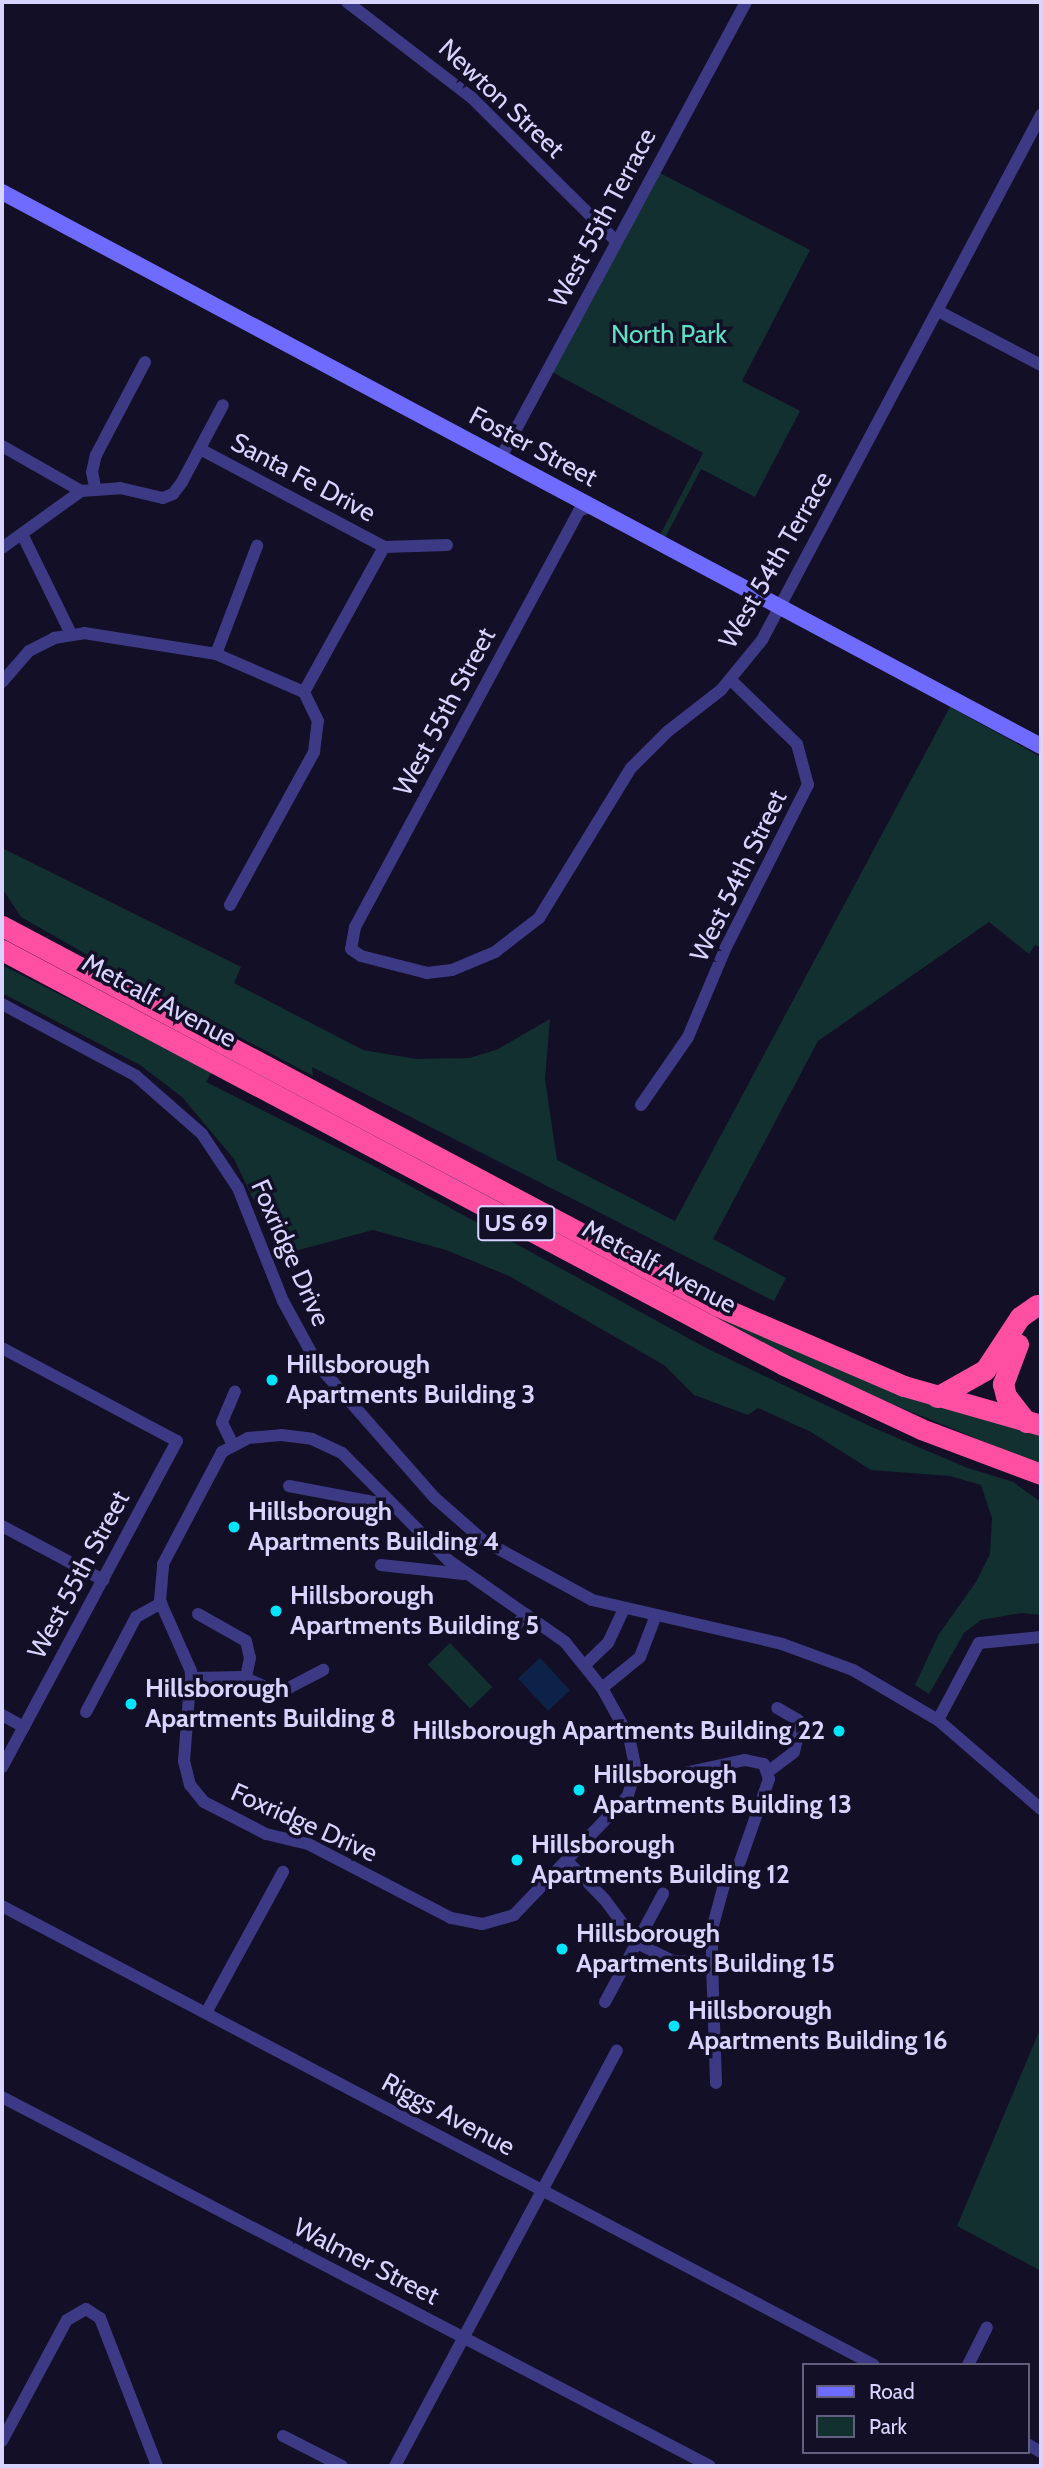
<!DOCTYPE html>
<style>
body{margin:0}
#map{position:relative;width:1043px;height:2468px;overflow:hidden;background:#130f26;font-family:Cabin,sans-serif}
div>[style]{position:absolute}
.green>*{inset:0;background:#12302f;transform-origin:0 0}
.water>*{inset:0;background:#0c2248;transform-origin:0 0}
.street>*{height:12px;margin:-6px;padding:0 6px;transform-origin:6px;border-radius:6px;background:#3d3a85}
.secondary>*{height:16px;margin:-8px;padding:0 8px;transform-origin:8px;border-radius:8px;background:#6f6bff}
.highway>*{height:21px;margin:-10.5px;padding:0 10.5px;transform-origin:10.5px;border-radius:10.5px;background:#ff4fa3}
.dots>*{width:19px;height:19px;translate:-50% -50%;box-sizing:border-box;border:4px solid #130f26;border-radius:50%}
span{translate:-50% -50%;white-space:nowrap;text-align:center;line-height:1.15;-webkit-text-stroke:7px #130f26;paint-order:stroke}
.shield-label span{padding:2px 5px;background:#130f26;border:2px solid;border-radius:5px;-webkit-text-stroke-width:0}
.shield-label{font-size:24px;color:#d9d4ff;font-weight:700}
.street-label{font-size:26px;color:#d9d4ff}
.park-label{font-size:26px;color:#5fe0c0}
.poi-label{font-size:26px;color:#d9d4ff;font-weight:700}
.left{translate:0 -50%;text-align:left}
.right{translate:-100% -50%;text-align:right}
.frame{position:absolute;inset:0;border:4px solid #d9d4ff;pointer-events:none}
.legend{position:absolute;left:802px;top:2363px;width:228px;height:91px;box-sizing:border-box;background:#130f26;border:2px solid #625e7d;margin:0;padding:9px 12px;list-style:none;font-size:21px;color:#d9d4ff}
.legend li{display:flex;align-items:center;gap:14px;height:35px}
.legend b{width:35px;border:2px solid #625e7d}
</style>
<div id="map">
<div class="green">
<i style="clip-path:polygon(658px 172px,810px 250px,742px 381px,800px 411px,755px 497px,701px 469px,665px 538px,660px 535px,703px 453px,552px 372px)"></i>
<i style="clip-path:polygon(950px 707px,1041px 757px,1041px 948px,1035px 945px,1029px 954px,989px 922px,818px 1041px,713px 1239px,786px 1278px,774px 1301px,312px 1067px,313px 1076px,112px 969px,21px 917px,2px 888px,2px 848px,241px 967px,234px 983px,363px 1050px,416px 1059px,470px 1058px,498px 1049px,550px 1019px,545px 1079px,557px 1160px,675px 1221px)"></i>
<i style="clip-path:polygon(2px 965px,212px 1072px,206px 1082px,370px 1164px,708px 1349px,874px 1428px,965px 1467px,1013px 1482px,1041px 1502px,1041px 1615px,1021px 1613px,981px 1620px,964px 1633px,929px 1694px,915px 1685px,939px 1634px,976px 1582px,990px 1554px,992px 1518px,981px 1485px,950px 1476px,871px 1470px,811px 1432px,758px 1408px,748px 1415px,694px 1395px,664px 1365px,509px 1276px,446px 1250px,373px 1230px,280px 1255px,234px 1159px,182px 1097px,140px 1065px,2px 993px)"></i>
<i style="clip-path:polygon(174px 1029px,667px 1287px,1041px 1433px,1041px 1465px,841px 1383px,170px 1032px)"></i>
<i style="left:450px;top:1643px;width:61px;height:31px;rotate:46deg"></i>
<i style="clip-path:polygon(1041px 2027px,1041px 2271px,957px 2226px)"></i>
</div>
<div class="water">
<i style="left:540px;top:1658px;width:44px;height:30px;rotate:47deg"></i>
</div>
<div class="street">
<i style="left:347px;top:2px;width:156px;rotate:37.5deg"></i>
<i style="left:471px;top:97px;width:203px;rotate:44.8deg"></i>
<i style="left:938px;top:311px;width:116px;rotate:27.7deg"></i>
<i style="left:2px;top:446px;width:91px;rotate:29.7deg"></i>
<i style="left:81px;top:491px;width:39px;rotate:-4deg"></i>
<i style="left:120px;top:488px;width:44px;rotate:13.1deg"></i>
<i style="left:163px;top:498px;width:11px;rotate:-22deg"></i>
<i style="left:173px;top:494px;width:15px;rotate:-53deg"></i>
<i style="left:182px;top:482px;width:87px;rotate:-62deg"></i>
<i style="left:200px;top:449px;width:208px;rotate:28deg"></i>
<i style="left:501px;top:457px;width:517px;rotate:-61.7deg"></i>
<i style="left:95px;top:487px;width:15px;rotate:-101deg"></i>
<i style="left:92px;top:472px;width:17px;rotate:-77deg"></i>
<i style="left:96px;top:455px;width:105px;rotate:-62.2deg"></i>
<i style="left:591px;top:506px;width:13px;rotate:157deg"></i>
<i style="left:579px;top:511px;width:472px;rotate:118.3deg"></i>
<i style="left:355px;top:927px;width:22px;rotate:100deg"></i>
<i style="left:351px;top:949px;width:12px;rotate:35deg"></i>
<i style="left:361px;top:956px;width:68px;rotate:14.4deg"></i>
<i style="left:427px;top:973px;width:25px;rotate:-7deg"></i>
<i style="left:452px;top:970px;width:47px;rotate:-22.7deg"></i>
<i style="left:495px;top:952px;width:56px;rotate:-37.7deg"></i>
<i style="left:539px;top:918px;width:176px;rotate:-58.5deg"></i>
<i style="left:631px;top:768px;width:51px;rotate:-45deg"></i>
<i style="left:667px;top:732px;width:68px;rotate:-37.9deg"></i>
<i style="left:721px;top:690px;width:65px;rotate:-50.6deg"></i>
<i style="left:762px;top:640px;width:595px;rotate:-62.01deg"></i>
<i style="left:22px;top:534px;width:111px;rotate:63.9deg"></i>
<i style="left:384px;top:547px;width:63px;rotate:-1.8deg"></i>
<i style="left:2px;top:548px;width:97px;rotate:-35.8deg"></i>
<i style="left:216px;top:654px;width:116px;rotate:-69.2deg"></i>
<i style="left:2px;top:682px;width:41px;rotate:-48.9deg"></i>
<i style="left:29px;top:651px;width:28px;rotate:-27deg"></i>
<i style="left:54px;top:638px;width:30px;rotate:-9deg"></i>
<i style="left:84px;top:633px;width:134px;rotate:9deg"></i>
<i style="left:216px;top:654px;width:96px;rotate:23.4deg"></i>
<i style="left:230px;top:905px;width:175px;rotate:-61.2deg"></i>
<i style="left:314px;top:752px;width:31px;rotate:-83deg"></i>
<i style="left:318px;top:721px;width:32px;rotate:-116deg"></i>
<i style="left:304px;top:692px;width:166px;rotate:-61.1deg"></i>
<i style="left:2px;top:1004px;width:152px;rotate:28.2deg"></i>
<i style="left:136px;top:1076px;width:88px;rotate:41.3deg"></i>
<i style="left:202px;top:1134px;width:65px;rotate:56.3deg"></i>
<i style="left:238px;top:1188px;width:122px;rotate:68.3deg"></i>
<i style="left:283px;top:1301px;width:73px;rotate:61.3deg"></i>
<i style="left:318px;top:1365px;width:177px;rotate:48.7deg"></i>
<i style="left:435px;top:1498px;width:65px;rotate:41.3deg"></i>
<i style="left:484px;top:1541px;width:123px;rotate:28.6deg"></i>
<i style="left:592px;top:1600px;width:195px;rotate:13deg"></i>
<i style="left:782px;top:1644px;width:76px;rotate:20.1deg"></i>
<i style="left:853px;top:1670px;width:99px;rotate:30.5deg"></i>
<i style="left:938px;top:1720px;width:136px;rotate:40.8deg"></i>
<i style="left:641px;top:1105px;width:83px;rotate:-55.3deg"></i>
<i style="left:688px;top:1037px;width:98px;rotate:-67.1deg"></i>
<i style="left:726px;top:947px;width:182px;rotate:-63.2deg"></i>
<i style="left:808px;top:785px;width:42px;rotate:-105deg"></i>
<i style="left:797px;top:744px;width:93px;rotate:-135.9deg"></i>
<i style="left:2px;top:1348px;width:198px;rotate:28deg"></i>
<i style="left:177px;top:1441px;width:370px;rotate:118.2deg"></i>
<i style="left:281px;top:1435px;width:31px;rotate:7deg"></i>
<i style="left:312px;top:1439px;width:33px;rotate:25deg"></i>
<i style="left:342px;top:1453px;width:151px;rotate:45.3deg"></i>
<i style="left:448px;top:1560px;width:143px;rotate:35deg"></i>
<i style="left:565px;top:1642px;width:59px;rotate:51.2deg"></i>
<i style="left:602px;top:1688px;width:56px;rotate:61.1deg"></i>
<i style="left:629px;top:1737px;width:33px;rotate:78deg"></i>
<i style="left:636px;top:1769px;width:28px;rotate:107deg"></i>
<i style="left:628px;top:1796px;width:165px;rotate:133.8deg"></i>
<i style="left:514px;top:1915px;width:33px;rotate:164deg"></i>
<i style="left:482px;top:1924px;width:32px;rotate:-169deg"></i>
<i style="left:451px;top:1918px;width:161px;rotate:-152.6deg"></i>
<i style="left:308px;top:1844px;width:43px;rotate:-166.6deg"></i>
<i style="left:266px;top:1834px;width:70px;rotate:-152.7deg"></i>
<i style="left:204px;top:1802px;width:22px;rotate:-129deg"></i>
<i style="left:190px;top:1785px;width:25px;rotate:-104deg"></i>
<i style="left:184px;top:1761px;width:90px;rotate:-85.6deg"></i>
<i style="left:191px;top:1671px;width:77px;rotate:-113.9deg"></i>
<i style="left:160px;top:1601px;width:37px;rotate:-85deg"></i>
<i style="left:163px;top:1564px;width:127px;rotate:-62.2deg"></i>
<i style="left:222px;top:1452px;width:30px;rotate:-28deg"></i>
<i style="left:248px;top:1438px;width:33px;rotate:-5deg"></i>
<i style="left:233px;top:1445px;width:25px;rotate:-116deg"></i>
<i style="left:222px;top:1422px;width:33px;rotate:-67deg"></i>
<i style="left:289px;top:1486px;width:103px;rotate:10.7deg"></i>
<i style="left:2px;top:1526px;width:115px;rotate:28.1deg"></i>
<i style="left:381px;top:1565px;width:83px;rotate:6.2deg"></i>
<i style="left:198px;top:1614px;width:55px;rotate:29.4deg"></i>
<i style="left:246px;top:1641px;width:17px;rotate:77deg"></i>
<i style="left:250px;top:1658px;width:19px;rotate:102deg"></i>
<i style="left:469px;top:1631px;width:43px;rotate:-1.3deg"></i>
<i style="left:512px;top:1630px;width:21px;rotate:-49deg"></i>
<i style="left:586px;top:1664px;width:30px;rotate:-44deg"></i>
<i style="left:608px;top:1643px;width:38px;rotate:-65deg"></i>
<i style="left:192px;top:1678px;width:51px;rotate:-1.1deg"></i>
<i style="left:243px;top:1677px;width:39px;rotate:24deg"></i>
<i style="left:279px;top:1693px;width:50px;rotate:-27.6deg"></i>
<i style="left:602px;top:1688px;width:49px;rotate:-39.2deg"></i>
<i style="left:640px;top:1657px;width:45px;rotate:-69.1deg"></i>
<i style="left:86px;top:1712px;width:107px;rotate:-62.2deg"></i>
<i style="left:136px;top:1617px;width:29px;rotate:-29deg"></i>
<i style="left:2px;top:1715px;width:25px;rotate:29deg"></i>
<i style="left:938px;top:1720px;width:87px;rotate:-62deg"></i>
<i style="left:979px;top:1643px;width:62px;rotate:-5.5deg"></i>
<i style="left:769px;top:1771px;width:31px;rotate:-37deg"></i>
<i style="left:794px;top:1752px;width:26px;rotate:-77deg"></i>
<i style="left:800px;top:1727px;width:7px;rotate:-106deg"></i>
<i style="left:798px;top:1720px;width:24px;rotate:-150deg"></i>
<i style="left:636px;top:1775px;width:25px;rotate:7deg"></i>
<i style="left:661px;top:1778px;width:86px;rotate:-12.1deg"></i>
<i style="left:745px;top:1760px;width:19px;rotate:12deg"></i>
<i style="left:764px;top:1764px;width:16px;rotate:72deg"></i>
<i style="left:769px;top:1779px;width:88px;rotate:109.3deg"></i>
<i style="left:569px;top:1863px;width:52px;rotate:45.8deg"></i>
<i style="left:605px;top:1900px;width:54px;rotate:53.3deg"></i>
<i style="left:637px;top:1943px;width:39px;rotate:27deg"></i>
<i style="left:672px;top:1961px;width:40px;rotate:1.4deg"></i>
<i style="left:712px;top:1962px;width:121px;rotate:88.1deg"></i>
<i style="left:2px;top:1906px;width:985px;rotate:27.76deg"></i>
<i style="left:712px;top:1962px;width:33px;rotate:-90deg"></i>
<i style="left:712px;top:1929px;width:50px;rotate:-74.8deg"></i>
<i style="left:605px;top:2002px;width:123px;rotate:-61.8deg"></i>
<i style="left:206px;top:2013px;width:161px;rotate:-61.4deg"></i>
<i style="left:2px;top:2097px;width:798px;rotate:27.53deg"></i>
<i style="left:968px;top:2365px;width:42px;rotate:-63.4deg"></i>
<i style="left:283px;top:2436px;width:66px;rotate:27deg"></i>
<i style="left:2px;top:2441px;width:137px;rotate:-61.8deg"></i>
<i style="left:67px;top:2320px;width:22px;rotate:-30deg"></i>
<i style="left:86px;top:2309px;width:17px;rotate:33deg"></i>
<i style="left:100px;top:2318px;width:159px;rotate:68.9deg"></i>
<i style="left:1027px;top:2444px;width:16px;rotate:30deg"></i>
<i style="left:395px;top:2466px;width:471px;rotate:-61.9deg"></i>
</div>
<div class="secondary">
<i style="left:2px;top:192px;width:1177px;rotate:28.07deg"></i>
</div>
<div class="highway">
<i style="left:2px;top:926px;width:811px;rotate:27.96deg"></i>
<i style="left:718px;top:1306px;width:202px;rotate:23.3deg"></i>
<i style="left:904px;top:1386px;width:142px;rotate:15.9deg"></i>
<i style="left:2px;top:950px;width:885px;rotate:27.95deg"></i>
<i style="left:784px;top:1365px;width:151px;rotate:25deg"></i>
<i style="left:921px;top:1429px;width:128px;rotate:20.6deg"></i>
<i style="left:1018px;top:1344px;width:43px;rotate:110.6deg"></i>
<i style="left:1003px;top:1384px;width:12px;rotate:76deg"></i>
<i style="left:1006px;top:1396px;width:33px;rotate:52deg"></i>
<i style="left:937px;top:1397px;width:55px;rotate:-29.4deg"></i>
<i style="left:985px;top:1370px;width:64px;rotate:-56.6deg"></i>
<i style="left:1020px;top:1317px;width:21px;rotate:-35deg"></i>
</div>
<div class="dots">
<i style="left:272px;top:1380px;background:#00e5ff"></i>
<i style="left:234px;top:1527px;background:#00e5ff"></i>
<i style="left:276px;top:1611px;background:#00e5ff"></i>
<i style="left:131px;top:1704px;background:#00e5ff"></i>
<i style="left:839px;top:1731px;background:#00e5ff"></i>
<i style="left:579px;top:1790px;background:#00e5ff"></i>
<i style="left:517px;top:1860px;background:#00e5ff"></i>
<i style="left:562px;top:1949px;background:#00e5ff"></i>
<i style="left:674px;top:2026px;background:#00e5ff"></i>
</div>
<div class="shield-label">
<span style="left:516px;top:1223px">US 69</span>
</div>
<div class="street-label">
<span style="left:501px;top:99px;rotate:43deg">Newton Street</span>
<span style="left:603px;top:218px;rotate:-62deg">West 55th Terrace</span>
<span style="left:533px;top:447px;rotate:28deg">Foster Street</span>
<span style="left:303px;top:478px;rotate:28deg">Santa Fe Drive</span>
<span style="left:776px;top:560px;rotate:-60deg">West 54th Terrace</span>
<span style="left:445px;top:712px;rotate:-62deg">West 55th Street</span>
<span style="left:739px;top:876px;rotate:-64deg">West 54th Street</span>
<span style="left:159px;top:1001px;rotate:28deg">Metcalf Avenue</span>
<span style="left:290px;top:1253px;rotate:66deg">Foxridge Drive</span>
<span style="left:659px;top:1267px;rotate:28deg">Metcalf Avenue</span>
<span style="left:79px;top:1575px;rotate:-62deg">West 55th Street</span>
<span style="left:304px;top:1823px;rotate:24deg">Foxridge Drive</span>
<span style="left:448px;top:2115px;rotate:28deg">Riggs Avenue</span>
<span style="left:366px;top:2262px;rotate:27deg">Walmer Street</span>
</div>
<div class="park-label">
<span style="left:669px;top:335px">North Park</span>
</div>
<div class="poi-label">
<span class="left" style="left:286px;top:1380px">Hillsborough<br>Apartments Building 3</span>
<span class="left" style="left:248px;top:1527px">Hillsborough<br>Apartments Building 4</span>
<span class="left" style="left:290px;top:1611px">Hillsborough<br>Apartments Building 5</span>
<span class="left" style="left:145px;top:1704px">Hillsborough<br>Apartments Building 8</span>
<span class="right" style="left:825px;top:1731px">Hillsborough Apartments Building 22</span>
<span class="left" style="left:593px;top:1790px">Hillsborough<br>Apartments Building 13</span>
<span class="left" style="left:531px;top:1860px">Hillsborough<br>Apartments Building 12</span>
<span class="left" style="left:576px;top:1949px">Hillsborough<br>Apartments Building 15</span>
<span class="left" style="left:688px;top:2026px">Hillsborough<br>Apartments Building 16</span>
</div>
<div class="frame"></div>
<ul class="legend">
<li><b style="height:9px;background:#6f6bff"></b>Road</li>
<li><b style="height:19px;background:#12302f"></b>Park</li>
</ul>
</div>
